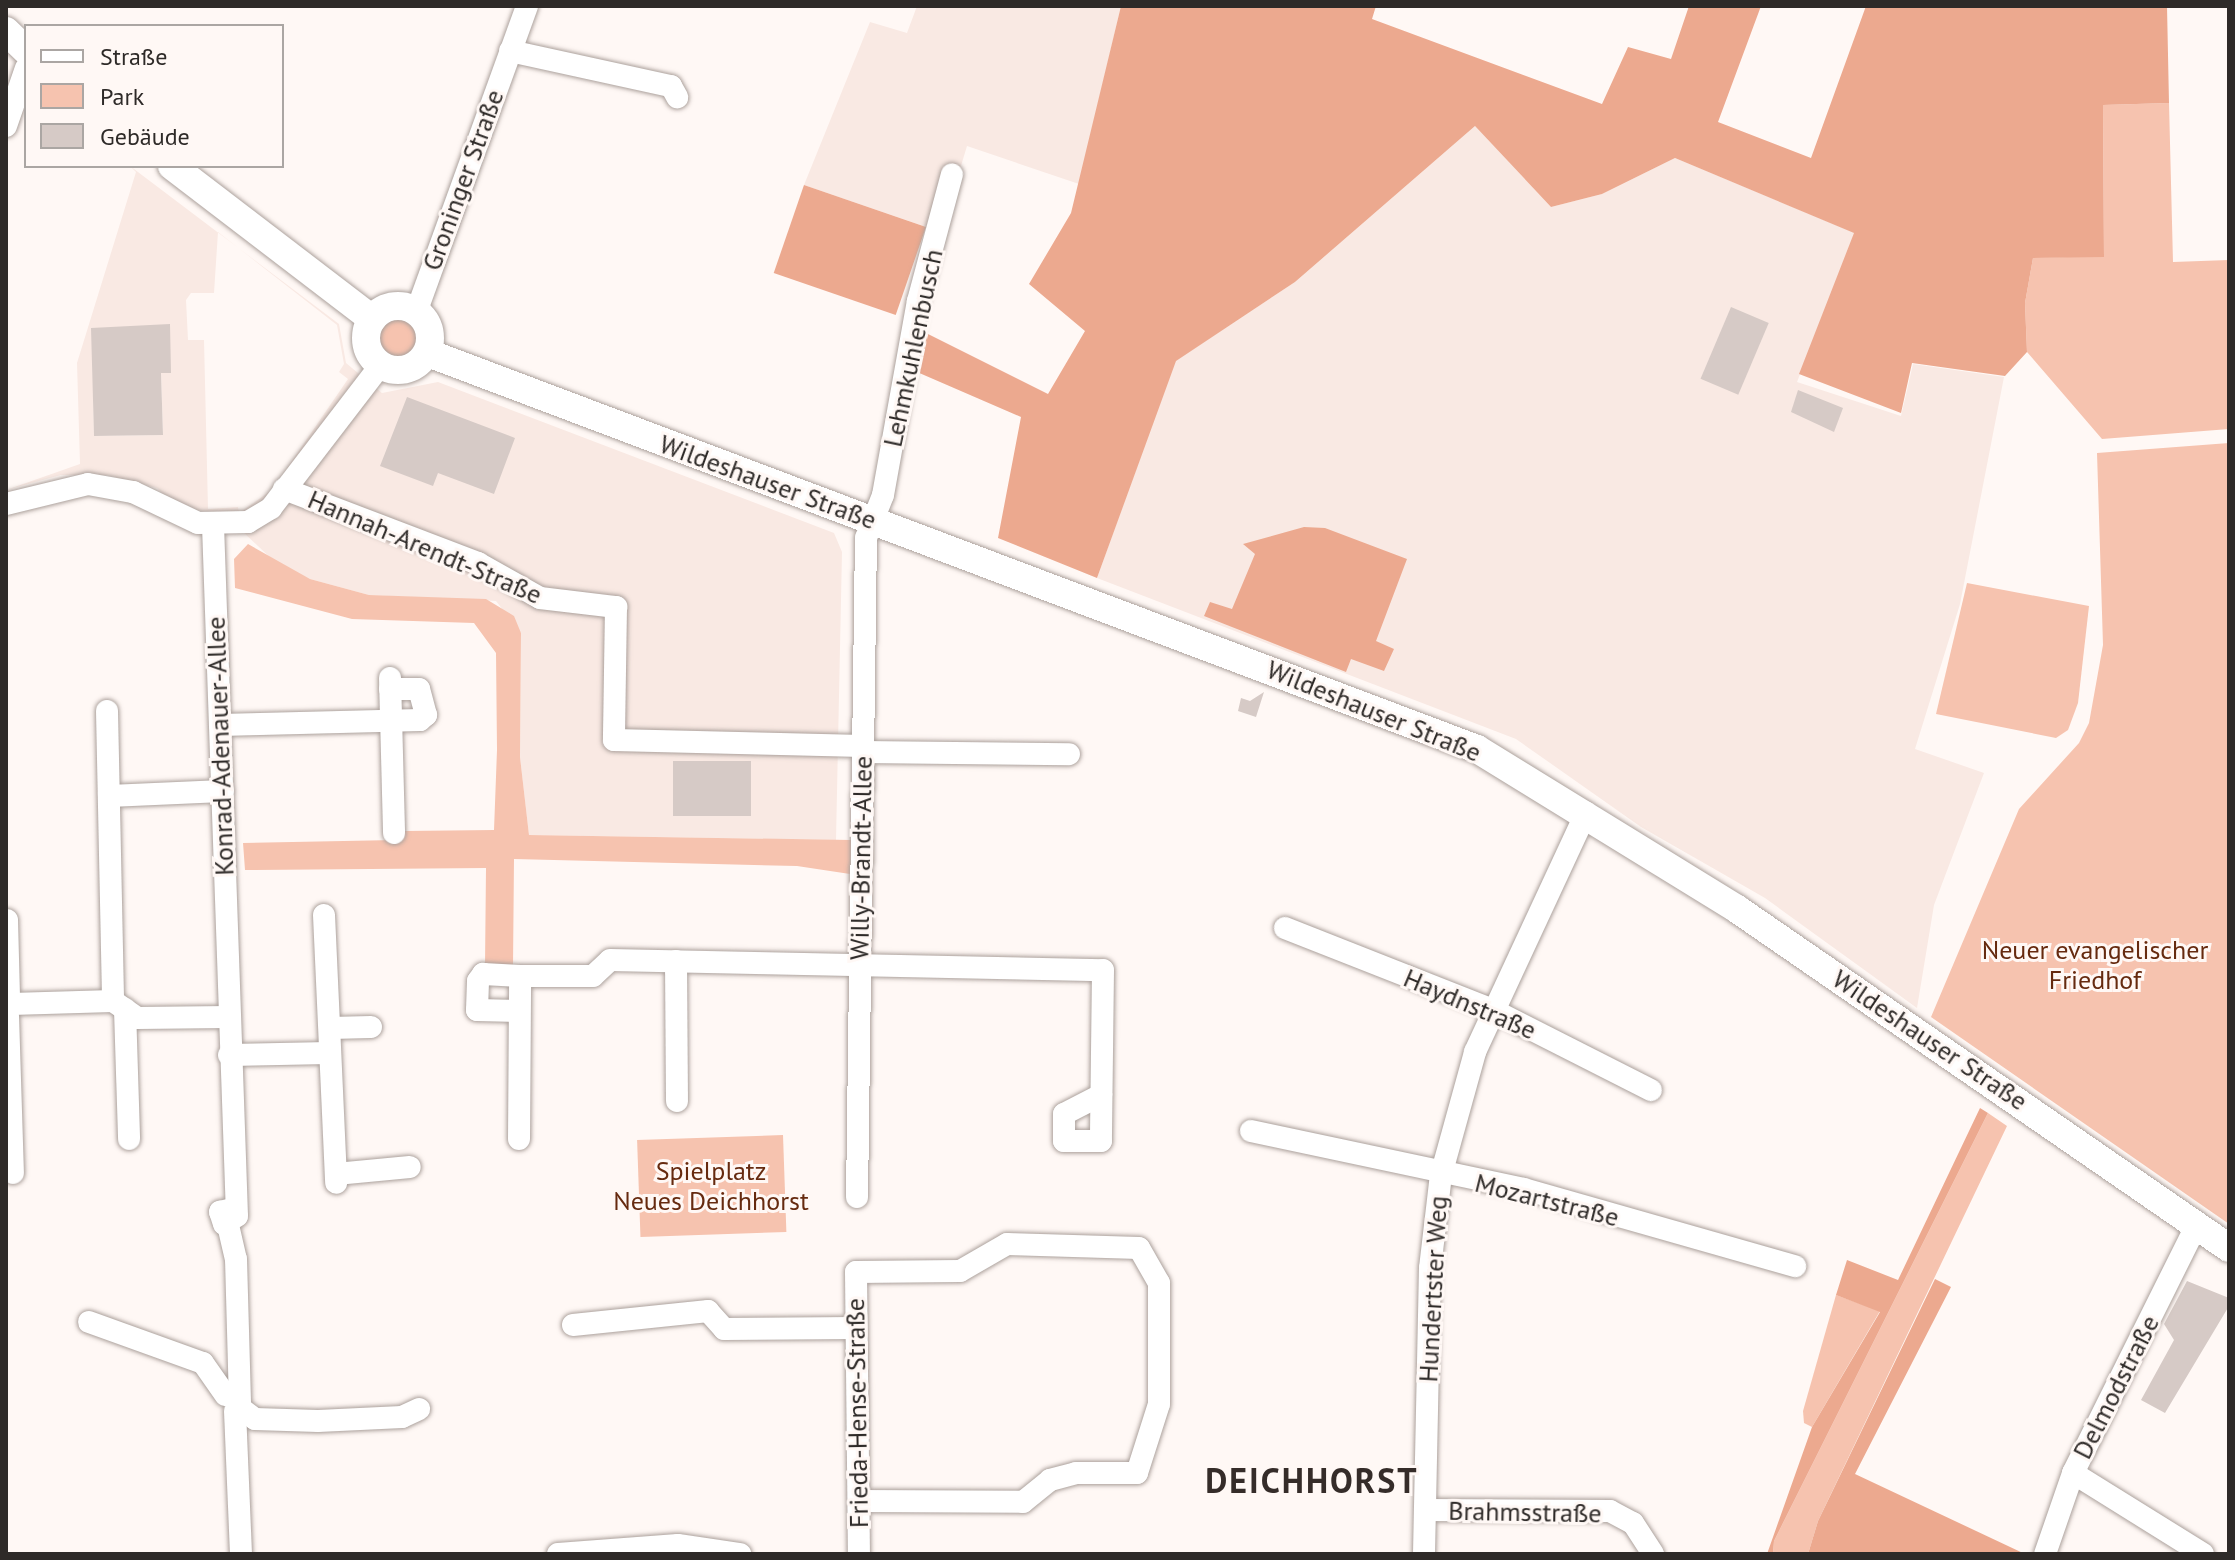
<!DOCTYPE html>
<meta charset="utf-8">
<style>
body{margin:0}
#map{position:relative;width:2235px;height:1560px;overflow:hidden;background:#fff8f5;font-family:"PT Sans",sans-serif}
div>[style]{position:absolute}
.built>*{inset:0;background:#f9e9e3}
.green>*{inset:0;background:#f6c3af;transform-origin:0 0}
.round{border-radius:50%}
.forest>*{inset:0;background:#eca98f;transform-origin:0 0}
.building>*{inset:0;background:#d6cac6;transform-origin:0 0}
.roads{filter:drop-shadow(0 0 2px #aca19c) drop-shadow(0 0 2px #aca19c)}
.minor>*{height:22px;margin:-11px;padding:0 11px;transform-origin:11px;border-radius:11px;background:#fff}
.major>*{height:28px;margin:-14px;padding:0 14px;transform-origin:14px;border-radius:14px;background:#fff}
.major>.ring{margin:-14px;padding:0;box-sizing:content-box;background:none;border:28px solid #fff;border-radius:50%}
span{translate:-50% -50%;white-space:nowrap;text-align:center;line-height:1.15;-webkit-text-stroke:6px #fff8f5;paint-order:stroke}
.street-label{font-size:26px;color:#2e2a28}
.park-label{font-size:26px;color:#662a0f}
.district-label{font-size:34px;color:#352c29;font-weight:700;letter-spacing:2px}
.frame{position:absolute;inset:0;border:8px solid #2e2a28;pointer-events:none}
.legend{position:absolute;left:24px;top:24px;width:260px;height:144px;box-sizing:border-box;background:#fff8f5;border:2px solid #aba6a3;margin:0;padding:10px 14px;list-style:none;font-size:24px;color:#2e2a28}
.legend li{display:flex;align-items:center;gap:16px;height:40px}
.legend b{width:40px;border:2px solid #aba6a3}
</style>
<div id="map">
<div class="built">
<i style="clip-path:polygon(917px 6px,1121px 6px,1079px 184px,967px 146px,941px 232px,804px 185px,870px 22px,907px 33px)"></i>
<i style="clip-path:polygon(1475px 126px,1551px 207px,1602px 194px,1675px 158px,1855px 233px,1797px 382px,1901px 416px,1913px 364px,2004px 377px,1960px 604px,1915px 749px,1984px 773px,1934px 905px,1917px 1008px,1765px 898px,1641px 827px,1516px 739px,1097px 578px,1175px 361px,1295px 282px)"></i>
<i style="clip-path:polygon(evenodd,130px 166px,339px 324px,346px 363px,382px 393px,438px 382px,834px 533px,842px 552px,836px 840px,529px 835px,520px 757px,521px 633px,496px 601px,369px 595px,310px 579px,278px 565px,224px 514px,176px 507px,157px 488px,107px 475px,61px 475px,6px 490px,80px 464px,77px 363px,136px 172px,130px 166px,218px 232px,337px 325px,344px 364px,339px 372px,348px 379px,272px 490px,239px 513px,238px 507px,208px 509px,204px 340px,188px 340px,186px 300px,191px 293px,214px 293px,218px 232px,130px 166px,92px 328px,161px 373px,163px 435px,94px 436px,92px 328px)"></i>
</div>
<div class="green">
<i style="clip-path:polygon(2169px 103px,2173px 262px,2229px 260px,2229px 429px,2102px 439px,2027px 352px,2025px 303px,2033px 258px,2104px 256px,2103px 105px)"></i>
<i class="round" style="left:380px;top:319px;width:38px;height:38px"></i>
<i style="clip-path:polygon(2229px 443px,2229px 1224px,1931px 1017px,2019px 809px,2079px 743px,2089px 723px,2103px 645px,2097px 453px)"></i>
<i style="clip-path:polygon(248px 544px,310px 579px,369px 595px,486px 599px,514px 616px,521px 633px,520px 757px,529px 835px,851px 840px,850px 874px,797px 866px,514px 859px,513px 966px,485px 965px,486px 868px,245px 870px,243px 843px,395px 840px,405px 831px,494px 830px,497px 750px,496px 653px,474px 623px,352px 619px,235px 588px,234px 559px)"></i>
<i style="clip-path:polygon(1967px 583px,2089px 606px,2078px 703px,2068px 730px,2056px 738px,1936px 714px)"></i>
<i style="clip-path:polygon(1988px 1113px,2007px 1126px,1818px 1521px,1808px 1554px,1773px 1554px,1774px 1541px)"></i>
<i style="left:783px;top:1135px;width:97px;height:146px;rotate:88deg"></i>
<i style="clip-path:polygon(1836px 1295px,1880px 1311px,1812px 1427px,1804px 1423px,1803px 1411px)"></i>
</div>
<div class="forest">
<i style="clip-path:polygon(1121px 6px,1376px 6px,1372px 19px,1602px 104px,1628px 47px,1671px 59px,1689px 6px,1761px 6px,1718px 122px,1811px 158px,1866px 6px,2167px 6px,2169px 103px,2103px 105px,2104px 257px,2033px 258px,2025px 303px,2027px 352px,2005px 376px,1912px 363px,1901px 413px,1799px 374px,1854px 233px,1675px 158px,1602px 194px,1551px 207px,1475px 126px,1295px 282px,1176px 361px,1097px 578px,998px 538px,1021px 417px,917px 372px,926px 333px,1048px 394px,1085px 331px,1029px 284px,1071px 213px)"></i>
<i style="left:804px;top:185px;width:129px;height:93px;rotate:19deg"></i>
<i style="clip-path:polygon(1304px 527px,1325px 528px,1407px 559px,1376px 641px,1394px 649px,1384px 671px,1351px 659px,1346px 672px,1204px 616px,1210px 602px,1232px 609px,1255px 554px,1243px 544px)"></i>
<i style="clip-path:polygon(1980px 1108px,1988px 1113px,1774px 1541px,1773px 1554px,1767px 1554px,1812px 1427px,1880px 1312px,1836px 1295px,1847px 1260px,1898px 1280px)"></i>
<i style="clip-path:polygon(1935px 1279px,1951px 1287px,1855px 1474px,2025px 1554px,1808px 1554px,1818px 1521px)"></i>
</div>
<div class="building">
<i style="left:1731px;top:307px;width:41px;height:78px;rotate:23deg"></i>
<i style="clip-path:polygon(170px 324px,171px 373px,161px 373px,163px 435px,94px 436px,91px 328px)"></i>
<i style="clip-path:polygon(1798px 390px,1843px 408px,1834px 432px,1791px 412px)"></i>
<i style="clip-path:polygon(407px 397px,515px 438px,494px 494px,438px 473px,433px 486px,380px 466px)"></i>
<i style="clip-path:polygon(1264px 692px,1256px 717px,1238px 711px,1241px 698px,1250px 701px)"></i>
<i style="left:673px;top:761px;width:78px;height:55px"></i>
<i style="clip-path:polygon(2187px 1281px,2229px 1298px,2229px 1306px,2165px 1413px,2141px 1400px,2174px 1340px,2164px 1324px)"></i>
</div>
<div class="roads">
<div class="minor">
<i style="left:510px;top:51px;width:165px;rotate:12.3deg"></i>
<i style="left:671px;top:86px;width:13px;rotate:61deg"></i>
<i style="left:6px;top:126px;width:61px;rotate:-71deg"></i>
<i style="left:417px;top:310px;width:323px;rotate:-70.1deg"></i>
<i style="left:284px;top:489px;width:208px;rotate:20.9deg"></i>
<i style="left:478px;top:563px;width:71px;rotate:29.4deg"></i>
<i style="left:540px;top:598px;width:77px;rotate:6.8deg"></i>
<i style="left:616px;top:607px;width:133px;rotate:90.9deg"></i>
<i style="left:614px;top:740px;width:249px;rotate:1.4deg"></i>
<i style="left:6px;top:504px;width:84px;rotate:-13.7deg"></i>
<i style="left:88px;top:484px;width:46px;rotate:10.1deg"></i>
<i style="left:133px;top:492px;width:72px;rotate:25.5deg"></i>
<i style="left:198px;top:523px;width:50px;rotate:-1.1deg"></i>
<i style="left:248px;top:522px;width:27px;rotate:-31deg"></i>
<i style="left:271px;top:508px;width:179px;rotate:-52.5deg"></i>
<i style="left:213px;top:525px;width:691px;rotate:88.01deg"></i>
<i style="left:237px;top:1216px;width:15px;rotate:148deg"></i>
<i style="left:224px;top:1224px;width:13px;rotate:-108deg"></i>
<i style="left:220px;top:1212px;width:13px;rotate:-13deg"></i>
<i style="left:390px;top:678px;width:155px;rotate:88.5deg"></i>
<i style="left:107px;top:711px;width:290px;rotate:88.8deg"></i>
<i style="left:220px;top:725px;width:200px;rotate:-1.4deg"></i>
<i style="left:420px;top:720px;width:8px;rotate:-40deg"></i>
<i style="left:426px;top:715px;width:27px;rotate:-105deg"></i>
<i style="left:419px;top:689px;width:29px;rotate:180deg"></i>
<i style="left:863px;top:752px;width:206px;rotate:0.6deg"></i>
<i style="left:109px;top:796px;width:114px;rotate:-2.5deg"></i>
<i style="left:324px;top:915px;width:268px;rotate:87.4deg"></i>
<i style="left:7px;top:920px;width:74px;rotate:88.5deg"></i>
<i style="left:1285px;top:928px;width:224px;rotate:21.5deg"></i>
<i style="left:1493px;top:1010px;width:177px;rotate:26.9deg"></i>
<i style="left:676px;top:961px;width:140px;rotate:89.6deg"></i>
<i style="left:11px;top:1004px;width:102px;rotate:-1.7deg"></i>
<i style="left:113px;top:1001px;width:29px;rotate:35deg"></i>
<i style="left:137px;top:1018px;width:91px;rotate:-0.6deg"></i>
<i style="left:125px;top:1009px;width:130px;rotate:88.2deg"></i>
<i style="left:519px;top:1011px;width:42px;rotate:-178.6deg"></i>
<i style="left:477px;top:1010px;width:29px;rotate:-88deg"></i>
<i style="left:478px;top:981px;width:9px;rotate:-54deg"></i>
<i style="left:483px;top:974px;width:37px;rotate:3deg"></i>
<i style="left:8px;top:1016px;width:157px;rotate:88.2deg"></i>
<i style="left:330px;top:1028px;width:41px;rotate:-1.4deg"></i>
<i style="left:229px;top:1055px;width:101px;rotate:-1.1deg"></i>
<i style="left:1251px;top:1131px;width:279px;rotate:12deg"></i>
<i style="left:1524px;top:1189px;width:282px;rotate:15.9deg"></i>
<i style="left:519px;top:1139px;width:163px;rotate:-89.6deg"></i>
<i style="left:520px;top:976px;width:73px"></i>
<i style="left:593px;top:976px;width:23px;rotate:-43deg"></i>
<i style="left:610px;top:960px;width:493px;rotate:1.2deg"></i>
<i style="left:1103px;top:970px;width:171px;rotate:90.7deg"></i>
<i style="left:1101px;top:1141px;width:37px;rotate:180deg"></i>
<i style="left:1064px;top:1141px;width:27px;rotate:-90deg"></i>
<i style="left:1064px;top:1114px;width:42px;rotate:-27.2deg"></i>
<i style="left:336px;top:1174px;width:74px;rotate:-5.4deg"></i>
<i style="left:857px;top:1197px;width:659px;rotate:-89.22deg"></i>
<i style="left:866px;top:538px;width:46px;rotate:-68.4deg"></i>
<i style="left:883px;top:495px;width:197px;rotate:-79.8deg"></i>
<i style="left:918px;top:301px;width:131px;rotate:-75deg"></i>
<i style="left:228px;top:1225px;width:35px;rotate:77deg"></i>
<i style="left:236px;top:1259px;width:143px;rotate:88.4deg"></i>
<i style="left:89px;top:1322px;width:121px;rotate:19.8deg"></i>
<i style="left:203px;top:1363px;width:39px;rotate:55deg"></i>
<i style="left:573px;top:1325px;width:136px;rotate:-5.9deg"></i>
<i style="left:708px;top:1311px;width:24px;rotate:48deg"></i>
<i style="left:724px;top:1329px;width:131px;rotate:-0.4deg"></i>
<i style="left:239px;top:1407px;width:20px;rotate:37deg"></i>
<i style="left:255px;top:1419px;width:63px;rotate:1.8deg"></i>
<i style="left:318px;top:1421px;width:84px;rotate:-2.7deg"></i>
<i style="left:402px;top:1417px;width:19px;rotate:-25deg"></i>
<i style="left:235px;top:1411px;width:143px;rotate:87.6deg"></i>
<i style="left:2073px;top:1473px;width:153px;rotate:31.9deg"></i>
<i style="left:859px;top:1501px;width:164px;rotate:0.3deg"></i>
<i style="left:1023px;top:1502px;width:35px;rotate:-39deg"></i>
<i style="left:1050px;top:1480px;width:27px;rotate:-15deg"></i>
<i style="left:1076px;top:1473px;width:61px"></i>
<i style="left:1137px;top:1473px;width:72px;rotate:-72.3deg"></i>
<i style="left:1159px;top:1404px;width:121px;rotate:-90deg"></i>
<i style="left:1159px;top:1283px;width:40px;rotate:-119.7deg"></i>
<i style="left:1139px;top:1248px;width:132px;rotate:-178.3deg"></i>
<i style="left:1007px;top:1244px;width:54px;rotate:150.1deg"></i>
<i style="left:960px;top:1271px;width:104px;rotate:179.4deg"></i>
<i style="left:856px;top:1272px;width:282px;rotate:89.4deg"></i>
<i style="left:1425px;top:1510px;width:185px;rotate:0.3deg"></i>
<i style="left:1610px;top:1511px;width:26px;rotate:28deg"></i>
<i style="left:1633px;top:1523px;width:37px;rotate:57deg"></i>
<i style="left:558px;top:1554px;width:120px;rotate:-4.3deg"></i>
<i style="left:678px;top:1545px;width:63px;rotate:8.3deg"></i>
<i style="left:1424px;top:1554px;width:286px;rotate:-88.8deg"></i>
<i style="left:1430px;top:1268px;width:94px;rotate:-83.3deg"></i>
<i style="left:1441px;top:1175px;width:128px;rotate:-74.5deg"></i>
<i style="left:1475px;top:1052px;width:264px;rotate:-65.1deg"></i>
<i style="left:2045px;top:1554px;width:86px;rotate:-70.9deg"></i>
<i style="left:2073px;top:1473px;width:278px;rotate:-63.5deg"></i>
</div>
<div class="major">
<i style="left:6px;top:31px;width:28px;rotate:44deg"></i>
<i style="left:172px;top:166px;width:252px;rotate:37.4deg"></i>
<i class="ring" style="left:366px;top:306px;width:36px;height:36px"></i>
<i style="left:428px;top:353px;width:1121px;rotate:20.68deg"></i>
<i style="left:1477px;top:749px;width:305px;rotate:31.6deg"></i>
<i style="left:1737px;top:909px;width:597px;rotate:34.57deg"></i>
</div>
</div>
<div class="street-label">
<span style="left:463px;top:180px;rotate:-70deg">Groninger Straße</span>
<span style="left:913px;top:348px;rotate:-78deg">Lehmkuhlenbusch</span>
<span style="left:768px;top:482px;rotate:20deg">Wildeshauser Straße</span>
<span style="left:425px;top:547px;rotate:23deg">Hannah-Arendt-Straße</span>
<span style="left:1374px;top:711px;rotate:22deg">Wildeshauser Straße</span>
<span style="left:220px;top:746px;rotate:-92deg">Konrad-Adenauer-Allee</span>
<span style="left:861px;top:858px;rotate:-89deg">Willy-Brandt-Allee</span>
<span style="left:1470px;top:1004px;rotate:23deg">Haydnstraße</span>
<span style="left:1930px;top:1040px;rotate:34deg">Wildeshauser Straße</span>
<span style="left:1547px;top:1200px;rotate:14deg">Mozartstraße</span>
<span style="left:1433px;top:1289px;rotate:-87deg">Hundertster Weg</span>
<span style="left:2116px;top:1387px;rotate:-63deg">Delmodstraße</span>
<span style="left:857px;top:1413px;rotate:-91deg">Frieda-Hense-Straße</span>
<span style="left:1525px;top:1512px;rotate:1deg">Brahmsstraße</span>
</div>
<div class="park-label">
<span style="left:2095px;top:965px">Neuer evangelischer<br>Friedhof</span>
<span style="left:711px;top:1186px">Spielplatz<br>Neues Deichhorst</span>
</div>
<div class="district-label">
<span style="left:1312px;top:1481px">DEICHHORST</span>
</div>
<div class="frame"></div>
<ul class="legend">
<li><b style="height:10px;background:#fff"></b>Straße</li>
<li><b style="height:22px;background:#f6c3af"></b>Park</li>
<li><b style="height:22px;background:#d6cac6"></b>Gebäude</li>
</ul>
</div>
